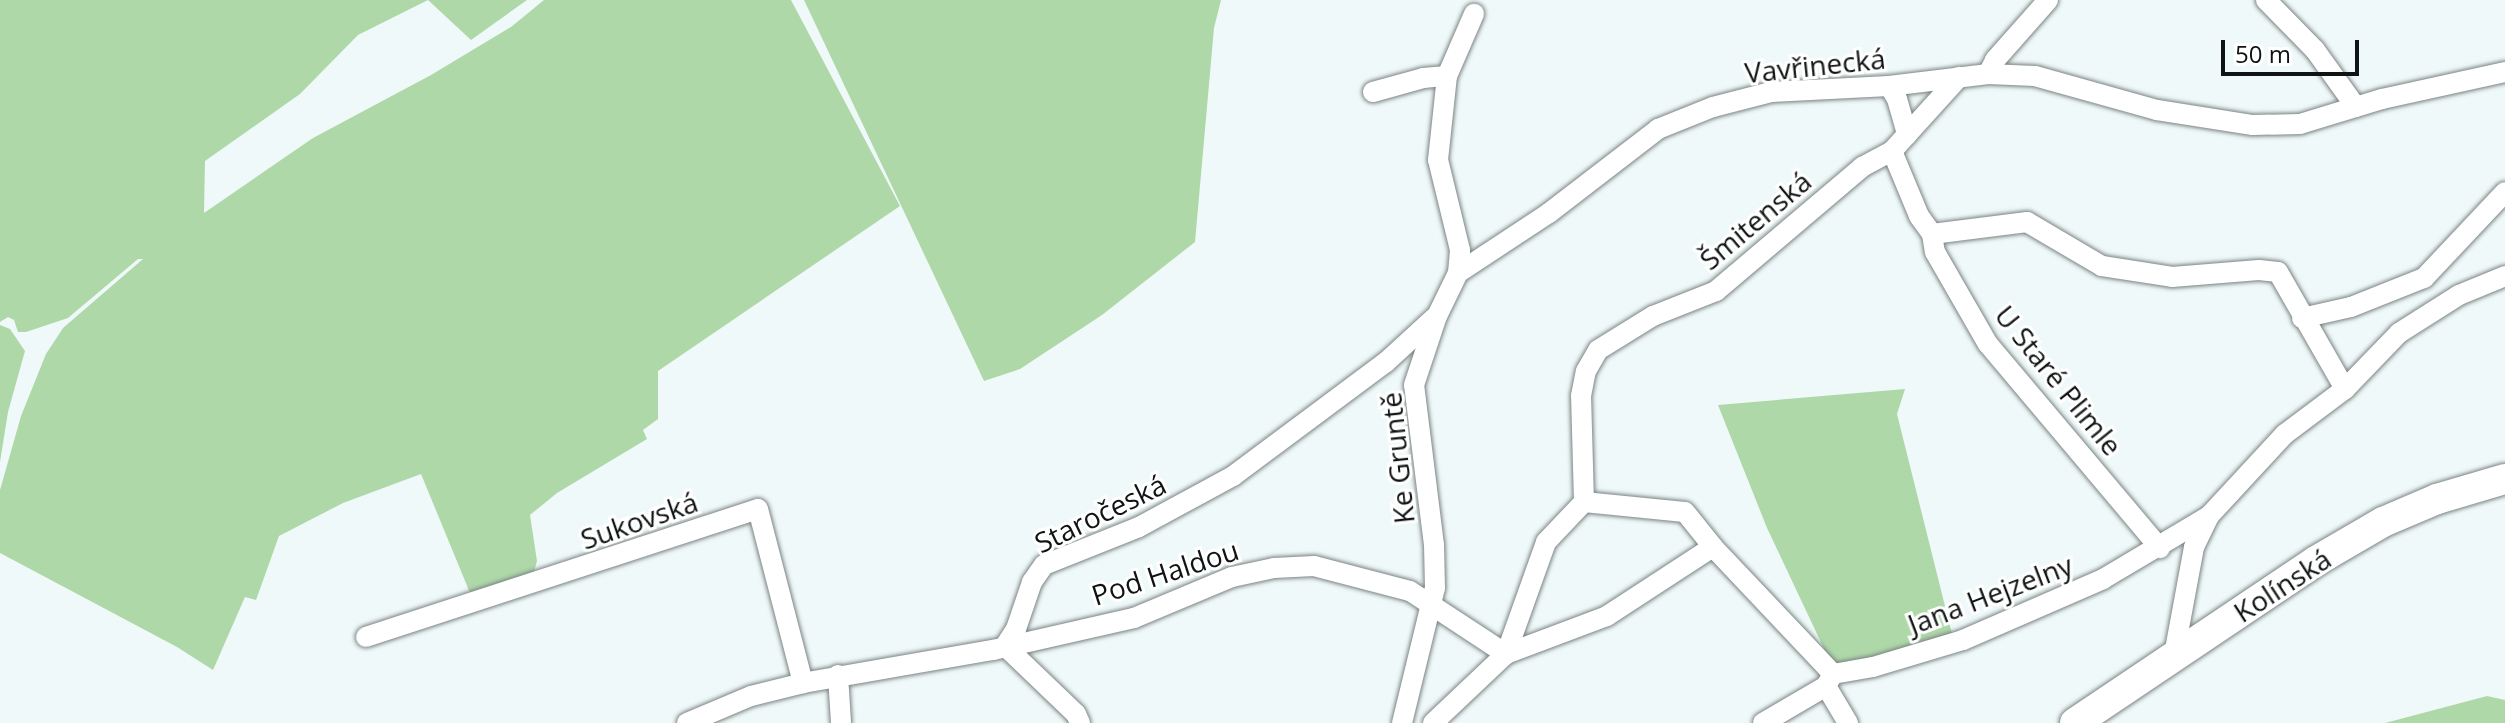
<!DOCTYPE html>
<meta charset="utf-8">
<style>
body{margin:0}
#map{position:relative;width:2505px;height:723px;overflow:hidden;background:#f0f9f9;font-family:"Open Sans",sans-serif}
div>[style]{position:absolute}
.green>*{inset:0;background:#afd8a9}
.roads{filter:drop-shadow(0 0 2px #7b8383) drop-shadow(0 0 2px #7b8383)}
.street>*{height:20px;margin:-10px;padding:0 10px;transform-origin:10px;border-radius:10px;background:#fff}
.secondary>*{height:30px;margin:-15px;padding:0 15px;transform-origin:15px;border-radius:15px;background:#fff}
span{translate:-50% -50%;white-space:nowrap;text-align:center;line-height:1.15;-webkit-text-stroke:6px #fff;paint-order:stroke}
.street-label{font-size:28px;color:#101313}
.scale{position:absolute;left:2221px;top:40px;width:138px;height:36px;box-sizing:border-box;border:4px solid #101313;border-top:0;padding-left:10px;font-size:24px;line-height:28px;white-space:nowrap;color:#101313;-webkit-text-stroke:6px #fff;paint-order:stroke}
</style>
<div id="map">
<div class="green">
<i style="clip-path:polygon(0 0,527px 0,471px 40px,428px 0,358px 35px,300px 94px,205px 161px,204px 213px,313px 138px,431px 75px,511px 27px,544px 0,791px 0,900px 206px,658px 371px,658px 419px,643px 430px,647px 439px,557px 493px,530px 515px,537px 561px,534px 572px,470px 593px,421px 474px,343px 503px,279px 536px,256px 600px,245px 597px,213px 670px,177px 647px,0 553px,0 490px,21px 416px,46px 354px,63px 328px,143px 259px,138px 259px,68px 318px,26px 332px,18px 332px,14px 320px,8px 317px,0 322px)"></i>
<i style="clip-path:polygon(804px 0,1221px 0,1214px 28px,1195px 242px,1102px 315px,1020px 369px,984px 381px)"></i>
<i style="clip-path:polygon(0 325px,10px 329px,25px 351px,8px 412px,0 462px)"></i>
<i style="clip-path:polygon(1905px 389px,1897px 414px,1955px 646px,1834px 670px,1767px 528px,1718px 405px)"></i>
<i style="clip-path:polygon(2487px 696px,2505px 700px,2505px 723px,2385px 723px)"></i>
</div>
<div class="roads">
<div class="street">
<i style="left:2266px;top:0;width:70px;rotate:45.6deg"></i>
<i style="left:2315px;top:50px;width:70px;rotate:54.3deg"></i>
<i style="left:1988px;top:74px;width:16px;rotate:-63deg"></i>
<i style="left:1995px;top:60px;width:80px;rotate:-48.5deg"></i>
<i style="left:1889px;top:86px;width:15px;rotate:58deg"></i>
<i style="left:1897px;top:99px;width:37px;rotate:74deg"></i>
<i style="left:1373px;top:92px;width:52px;rotate:-15.6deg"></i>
<i style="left:1423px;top:78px;width:24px;rotate:-5deg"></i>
<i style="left:1892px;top:151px;width:70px;rotate:67.4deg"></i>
<i style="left:1919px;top:216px;width:22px;rotate:54deg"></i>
<i style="left:1932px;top:234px;width:18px;rotate:81deg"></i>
<i style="left:1935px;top:252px;width:106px;rotate:60.1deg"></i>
<i style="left:1988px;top:344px;width:267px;rotate:49.9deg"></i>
<i style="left:1932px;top:234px;width:96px;rotate:-7.2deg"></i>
<i style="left:2027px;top:222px;width:87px;rotate:30.4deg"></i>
<i style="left:2102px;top:266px;width:71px;rotate:8.9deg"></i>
<i style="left:2172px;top:277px;width:87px;rotate:-4.6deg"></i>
<i style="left:2259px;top:270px;width:19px;rotate:6deg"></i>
<i style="left:2278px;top:272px;width:135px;rotate:60.2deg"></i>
<i style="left:1458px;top:273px;width:109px;rotate:-33.4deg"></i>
<i style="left:1549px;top:213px;width:138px;rotate:-37.6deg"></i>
<i style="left:1658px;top:129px;width:59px;rotate:-21.8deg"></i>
<i style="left:1713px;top:107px;width:60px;rotate:-14.5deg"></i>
<i style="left:1771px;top:92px;width:118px;rotate:-2.9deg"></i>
<i style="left:1889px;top:86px;width:100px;rotate:-6.9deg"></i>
<i style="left:1988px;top:74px;width:47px;rotate:2.4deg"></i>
<i style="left:2035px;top:76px;width:127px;rotate:15.6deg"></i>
<i style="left:2157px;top:110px;width:97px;rotate:8.9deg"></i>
<i style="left:2253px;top:125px;width:47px;rotate:-1.2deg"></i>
<i style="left:2300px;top:124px;width:86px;rotate:-17deg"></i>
<i style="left:2382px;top:99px;width:126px;rotate:-12.4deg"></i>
<i style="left:2302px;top:318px;width:50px;rotate:-12.7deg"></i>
<i style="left:2351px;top:307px;width:79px;rotate:-21.7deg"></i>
<i style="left:2424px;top:278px;width:118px;rotate:-46.7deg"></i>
<i style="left:1584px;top:502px;width:101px;rotate:5.7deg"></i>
<i style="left:1685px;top:512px;width:45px;rotate:51.3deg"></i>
<i style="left:1713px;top:547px;width:175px;rotate:46.6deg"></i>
<i style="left:366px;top:637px;width:412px;rotate:-18.1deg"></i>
<i style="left:758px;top:509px;width:180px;rotate:75.5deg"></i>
<i style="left:1005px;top:646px;width:20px;rotate:-57deg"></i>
<i style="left:1016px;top:629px;width:50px;rotate:-71.2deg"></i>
<i style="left:1032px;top:582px;width:21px;rotate:-55deg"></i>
<i style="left:1044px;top:565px;width:102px;rotate:-21.8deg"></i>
<i style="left:1139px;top:527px;width:107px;rotate:-28.5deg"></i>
<i style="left:1233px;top:476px;width:191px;rotate:-36.7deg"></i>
<i style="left:1386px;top:362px;width:65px;rotate:-42.5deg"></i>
<i style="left:1005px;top:646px;width:98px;rotate:43.8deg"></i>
<i style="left:1076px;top:714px;width:10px;rotate:66deg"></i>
<i style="left:1506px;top:654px;width:119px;rotate:-70.3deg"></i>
<i style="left:1546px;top:542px;width:55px;rotate:-46.5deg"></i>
<i style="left:1584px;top:502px;width:106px;rotate:-91.6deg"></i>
<i style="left:1581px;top:396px;width:25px;rotate:-79deg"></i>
<i style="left:1586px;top:371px;width:24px;rotate:-60deg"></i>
<i style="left:1598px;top:350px;width:65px;rotate:-31.7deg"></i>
<i style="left:1653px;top:316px;width:68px;rotate:-21.6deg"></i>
<i style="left:1716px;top:291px;width:192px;rotate:-40.3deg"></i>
<i style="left:1862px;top:167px;width:34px;rotate:-28deg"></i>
<i style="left:1892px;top:151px;width:100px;rotate:-47.8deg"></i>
<i style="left:2174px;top:655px;width:110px;rotate:-79.5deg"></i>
<i style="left:2194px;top:547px;width:34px;rotate:-64deg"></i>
<i style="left:2209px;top:516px;width:112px;rotate:-47.2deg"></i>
<i style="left:2285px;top:434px;width:75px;rotate:-36.9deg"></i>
<i style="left:2345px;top:389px;width:78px;rotate:-46deg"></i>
<i style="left:2399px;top:333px;width:71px;rotate:-32.3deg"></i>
<i style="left:2459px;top:295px;width:50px;rotate:-22.4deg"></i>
<i style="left:838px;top:675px;width:48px;rotate:86.4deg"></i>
<i style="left:687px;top:723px;width:69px;rotate:-22.9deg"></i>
<i style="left:751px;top:696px;width:54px;rotate:-14deg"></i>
<i style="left:803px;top:683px;width:193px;rotate:-9.9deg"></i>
<i style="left:993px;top:650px;width:145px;rotate:-12.8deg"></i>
<i style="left:1134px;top:618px;width:106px;rotate:-22.7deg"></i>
<i style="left:1232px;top:577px;width:43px;rotate:-12.1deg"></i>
<i style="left:1274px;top:568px;width:40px;rotate:-2.9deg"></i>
<i style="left:1314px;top:566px;width:99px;rotate:14.6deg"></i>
<i style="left:1410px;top:591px;width:115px;rotate:33.3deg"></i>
<i style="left:1402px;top:723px;width:139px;rotate:-76.3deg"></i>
<i style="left:1435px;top:588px;width:43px;rotate:-91.3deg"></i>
<i style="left:1434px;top:545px;width:161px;rotate:-97.1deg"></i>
<i style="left:1414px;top:385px;width:73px;rotate:-71.6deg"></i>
<i style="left:1437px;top:316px;width:48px;rotate:-64deg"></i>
<i style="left:1458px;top:273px;width:23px;rotate:-85deg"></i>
<i style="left:1460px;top:250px;width:93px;rotate:-103.7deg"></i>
<i style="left:1438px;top:160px;width:84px;rotate:-83.9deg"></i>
<i style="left:1447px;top:76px;width:68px;rotate:-66.5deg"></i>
<i style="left:1433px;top:723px;width:100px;rotate:-43.4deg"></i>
<i style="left:1506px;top:654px;width:108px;rotate:-20.6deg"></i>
<i style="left:1607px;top:616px;width:126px;rotate:-33.1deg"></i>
<i style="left:1763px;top:723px;width:73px;rotate:-30.4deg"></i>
<i style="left:1848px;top:723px;width:43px;rotate:-120.7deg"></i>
<i style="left:1826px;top:686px;width:14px;rotate:-60deg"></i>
<i style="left:1833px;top:674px;width:41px;rotate:-9.9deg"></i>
<i style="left:1873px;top:667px;width:94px;rotate:-16.7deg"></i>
<i style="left:1963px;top:640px;width:153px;rotate:-23.5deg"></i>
<i style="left:2103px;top:579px;width:123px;rotate:-30.7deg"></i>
</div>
<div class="secondary">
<i style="left:2075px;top:723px;width:290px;rotate:-33.9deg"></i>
<i style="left:2316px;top:561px;width:78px;rotate:-30.2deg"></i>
<i style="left:2383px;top:522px;width:59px;rotate:-23.1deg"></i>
<i style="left:2437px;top:499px;width:71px;rotate:-16.4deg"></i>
</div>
</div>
<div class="street-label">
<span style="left:1815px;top:65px;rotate:-6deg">Vavřinecká</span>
<span style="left:1755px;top:220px;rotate:-40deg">Šmitenská</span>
<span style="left:2059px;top:380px;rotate:51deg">U Staré Plimle</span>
<span style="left:1397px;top:458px;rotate:-96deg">Ke Gruntě</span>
<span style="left:1100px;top:513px;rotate:-26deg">Staročeská</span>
<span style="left:639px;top:520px;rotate:-19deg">Sukovská</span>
<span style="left:1165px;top:572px;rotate:-18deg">Pod Haldou</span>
<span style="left:2282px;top:585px;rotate:-33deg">Kolínská</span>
<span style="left:1990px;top:594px;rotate:-21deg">Jana Hejzelny</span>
</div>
<div class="scale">50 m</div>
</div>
